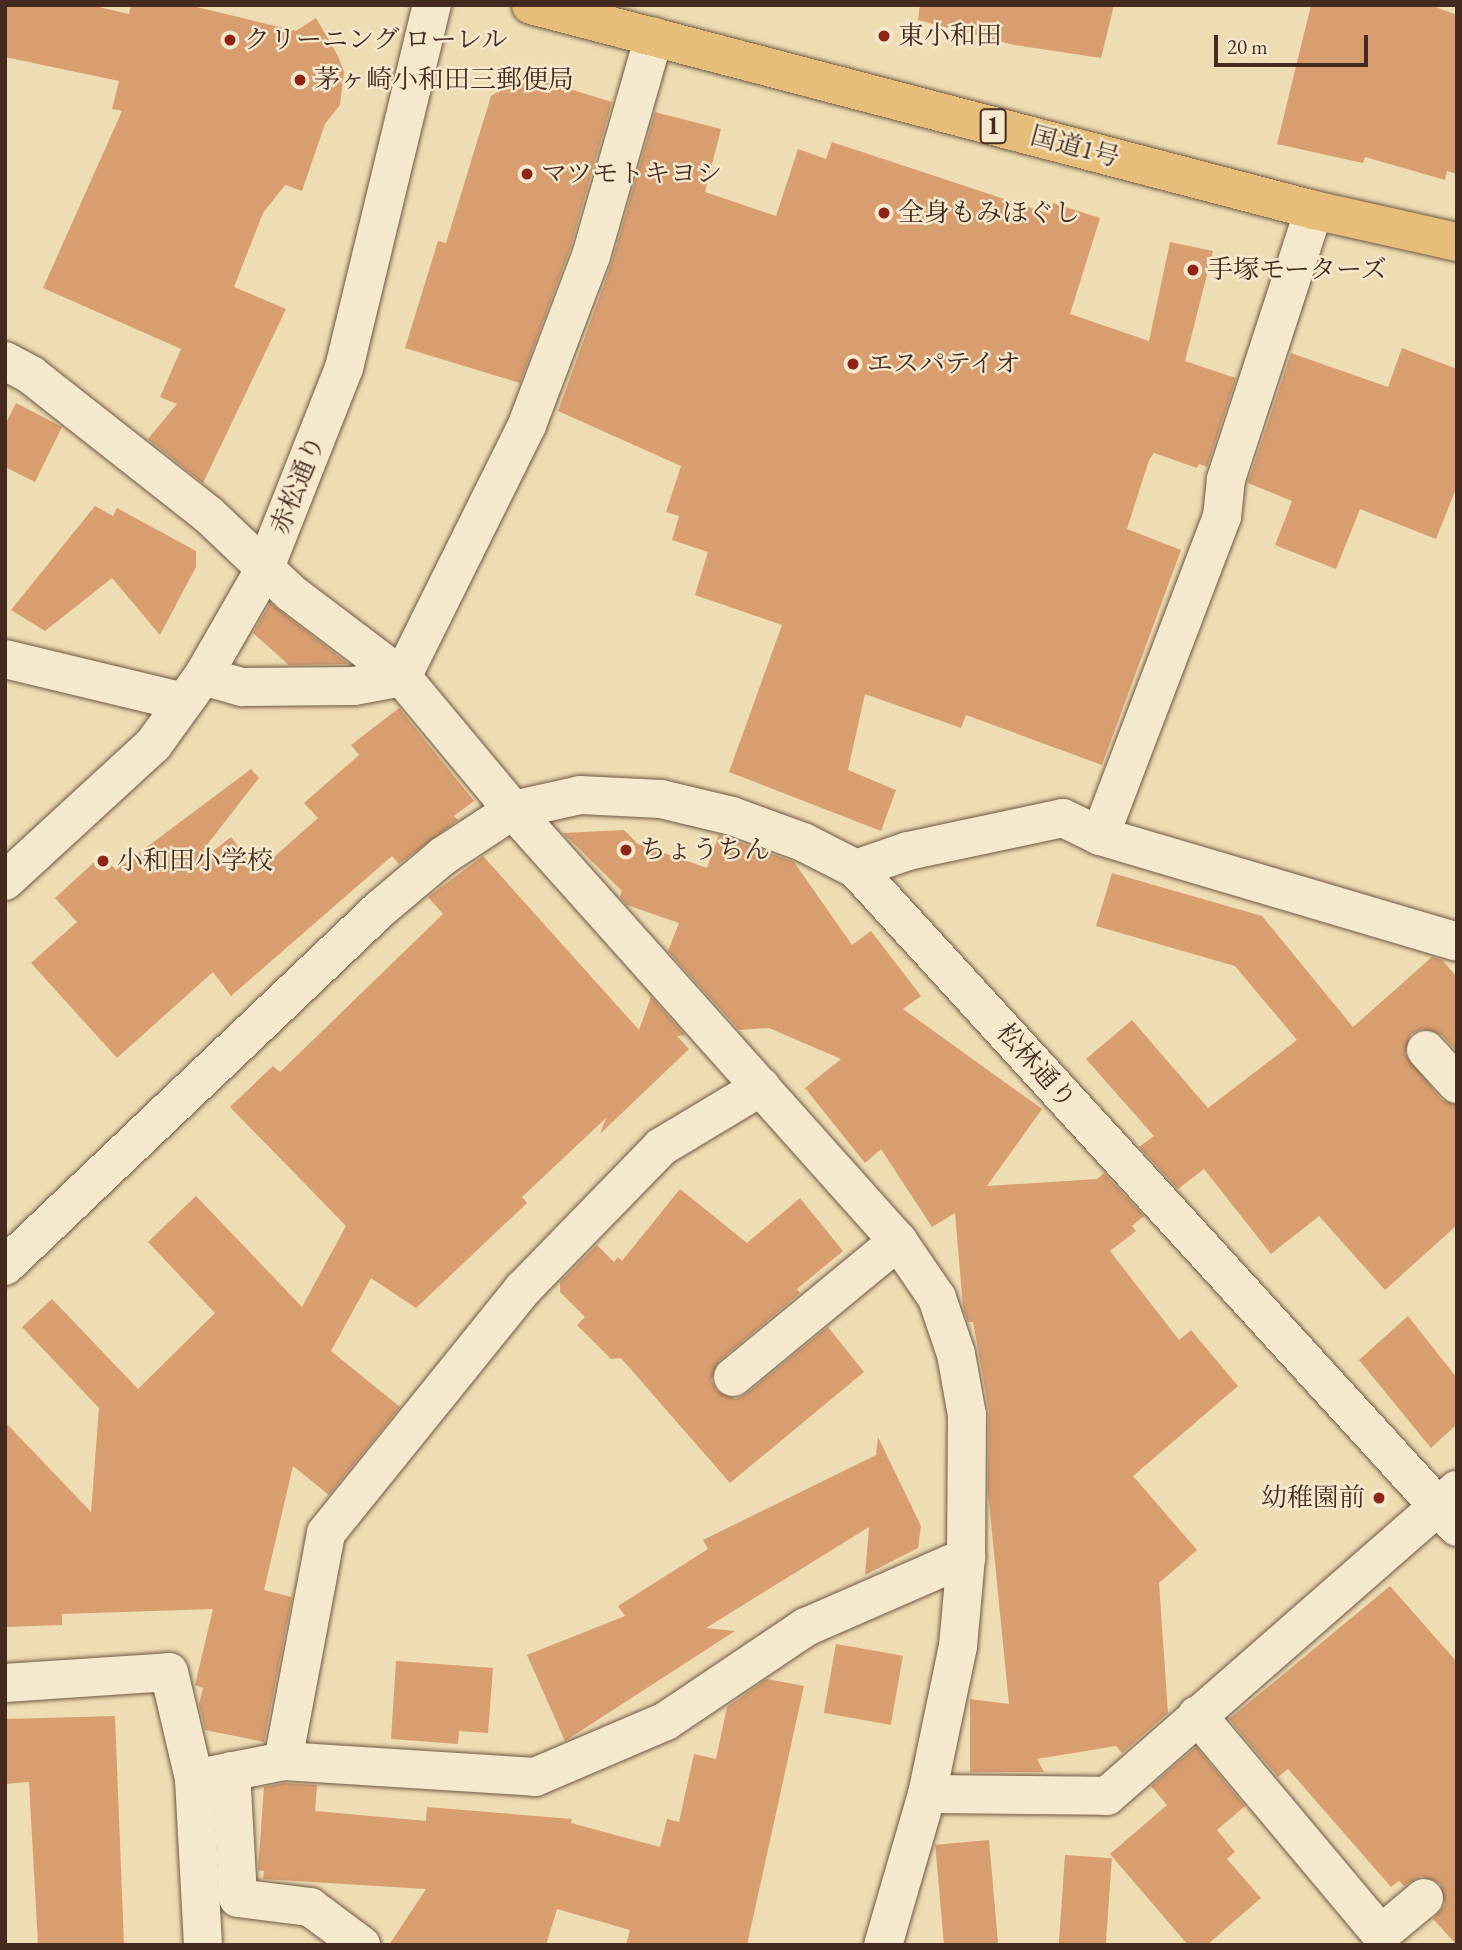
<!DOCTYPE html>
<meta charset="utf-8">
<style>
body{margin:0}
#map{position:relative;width:1462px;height:1950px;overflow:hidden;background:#eedcb2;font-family:"EB Garamond","Noto Serif JP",serif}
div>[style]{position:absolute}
.building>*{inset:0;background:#d89e70;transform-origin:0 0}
.roads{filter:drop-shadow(0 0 2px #6f5744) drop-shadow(0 0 2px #6f5744)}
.minor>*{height:38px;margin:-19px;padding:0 19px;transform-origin:19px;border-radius:19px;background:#f4e8cd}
.highway>*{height:38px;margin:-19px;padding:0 19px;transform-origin:19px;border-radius:19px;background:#e7be79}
.dots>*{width:19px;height:19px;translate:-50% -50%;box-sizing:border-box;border:4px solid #f4e8cd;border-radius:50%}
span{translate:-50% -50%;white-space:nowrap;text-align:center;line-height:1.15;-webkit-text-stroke:5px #f4e8cd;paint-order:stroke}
.shield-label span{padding:2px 5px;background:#f4e8cd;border:2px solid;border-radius:5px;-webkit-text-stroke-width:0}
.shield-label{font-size:24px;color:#452b1f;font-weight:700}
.poi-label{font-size:26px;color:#452b1f}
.left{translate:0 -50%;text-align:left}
.right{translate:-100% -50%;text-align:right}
.street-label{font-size:26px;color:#452b1f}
.frame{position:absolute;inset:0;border:7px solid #452b1f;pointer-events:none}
.scale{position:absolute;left:1214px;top:35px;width:154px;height:32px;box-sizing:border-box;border:4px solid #452b1f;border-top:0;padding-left:9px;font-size:21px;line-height:24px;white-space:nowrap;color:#452b1f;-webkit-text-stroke:5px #f4e8cd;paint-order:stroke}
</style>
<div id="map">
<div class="building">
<i style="clip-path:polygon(5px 5px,90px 5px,129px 14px,131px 5px,188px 5px,296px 31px,316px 18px,338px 56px,344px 72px,340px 105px,325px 124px,302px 191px,285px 185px,263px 213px,234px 287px,286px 309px,203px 483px,148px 439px,177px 404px,160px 397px,181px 349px,43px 288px,122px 111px,112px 109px,119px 81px,5px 57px)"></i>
<i style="clip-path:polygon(920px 5px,1114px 5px,1101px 58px,1014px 45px,918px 20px)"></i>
<i style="clip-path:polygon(1311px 5px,1430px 5px,1457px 15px,1457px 174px,1447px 171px,1445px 180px,1365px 157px,1363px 163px,1277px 144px)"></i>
<i style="clip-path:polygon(524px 75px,612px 102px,570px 249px,520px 383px,405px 348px,438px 241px,446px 243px,491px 96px)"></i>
<i style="clip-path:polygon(655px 112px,721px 129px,705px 192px,776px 216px,798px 149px,826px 159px,832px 142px,1050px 214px,1053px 203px,1100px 218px,1070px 314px,1149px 341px,1170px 242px,1213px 251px,1185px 361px,1236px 378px,1207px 467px,1199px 464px,1197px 468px,1154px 453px,1149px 460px,1127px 529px,1181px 550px,1102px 765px,966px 715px,961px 728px,865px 694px,848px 770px,896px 790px,881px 831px,729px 772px,782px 625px,695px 595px,708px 552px,672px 540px,679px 516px,666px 512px,681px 466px,558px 411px,612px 262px)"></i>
<i style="clip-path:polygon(1402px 348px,1457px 369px,1457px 486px,1436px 539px,1360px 509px,1336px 569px,1275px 545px,1292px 501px,1248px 483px,1291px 353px,1388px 387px)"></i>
<i style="clip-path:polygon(16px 403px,62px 427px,35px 482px,5px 467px,5px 425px)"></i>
<i style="clip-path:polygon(95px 506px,113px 516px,117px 508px,196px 551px,196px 567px,160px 635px,112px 578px,45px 631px,11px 610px)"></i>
<i style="clip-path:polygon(270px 603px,347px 663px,346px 664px,289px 665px,253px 633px)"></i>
<i style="clip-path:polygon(399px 708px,474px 801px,454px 816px,458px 820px,399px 864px,392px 856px,231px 996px,213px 972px,117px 1058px,31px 963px,77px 922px,55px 898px,102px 855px,116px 870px,251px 769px,259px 778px,203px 850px,208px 855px,231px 837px,257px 872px,318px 818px,304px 803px,359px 755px,351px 745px)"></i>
<i style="clip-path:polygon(624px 830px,638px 844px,707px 868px,719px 835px,794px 862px,852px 945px,871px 931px,921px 996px,903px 1009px,1042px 1109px,987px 1186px,1097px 1179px,1104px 1173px,1144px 1216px,1132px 1226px,1136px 1231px,1110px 1251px,1179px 1340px,1191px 1330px,1238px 1386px,1133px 1476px,1197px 1550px,1159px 1583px,1168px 1713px,1122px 1753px,1116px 1746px,1037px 1759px,1044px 1772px,970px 1772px,970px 1699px,1009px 1704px,988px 1492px,989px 1411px,973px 1322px,968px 1322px,963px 1307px,955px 1213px,932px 1227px,881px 1149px,865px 1163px,805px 1088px,841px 1059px,769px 1028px,739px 1030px,668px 951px,679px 923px,627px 905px,620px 897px,622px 891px,563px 833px)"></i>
<i style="clip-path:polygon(483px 856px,639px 1030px,651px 997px,685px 1035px,677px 1036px,689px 1049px,600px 1134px,606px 1118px,522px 1197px,527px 1203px,416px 1308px,371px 1278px,331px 1351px,400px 1407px,329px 1495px,293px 1466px,264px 1590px,292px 1597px,264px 1742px,205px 1730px,199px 1704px,203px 1688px,195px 1685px,213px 1609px,62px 1614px,62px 1625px,5px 1627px,5px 1422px,91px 1512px,99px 1408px,22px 1327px,52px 1299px,138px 1389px,215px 1313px,148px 1242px,196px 1196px,302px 1307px,346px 1226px,230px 1107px,273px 1066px,280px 1072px,443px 914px,428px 897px)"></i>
<i style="clip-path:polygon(1112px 873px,1262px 916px,1353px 1027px,1432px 957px,1442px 960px,1457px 977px,1457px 1051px,1442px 1035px,1422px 1029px,1411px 1034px,1405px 1054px,1441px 1099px,1457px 1105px,1457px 1225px,1385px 1290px,1319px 1216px,1271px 1254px,1204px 1169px,1178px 1189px,1139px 1147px,1154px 1136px,1086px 1059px,1132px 1020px,1208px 1108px,1297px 1040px,1235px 966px,1096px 926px)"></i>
<i style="clip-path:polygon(680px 1189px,747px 1243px,800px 1198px,843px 1251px,797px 1289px,800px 1293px,719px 1361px,711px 1380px,717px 1391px,736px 1399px,746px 1394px,828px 1327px,864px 1372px,730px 1483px,621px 1358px,611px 1359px,577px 1325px,585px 1317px,560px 1292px,560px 1282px,597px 1245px,614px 1262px,618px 1257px,622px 1261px)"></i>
<i style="clip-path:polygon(1408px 1316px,1457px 1378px,1457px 1424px,1431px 1448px,1359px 1360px)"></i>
<i style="clip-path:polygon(878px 1437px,921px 1526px,918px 1548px,865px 1575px,869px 1527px,706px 1628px,735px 1631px,565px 1741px,527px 1655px,625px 1616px,618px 1606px,708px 1549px,703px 1540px,876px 1455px)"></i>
<i style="clip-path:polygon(1390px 1586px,1457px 1662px,1457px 1945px,1433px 1919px,1445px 1905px,1440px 1883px,1421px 1876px,1404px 1886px,1399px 1881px,1391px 1887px,1288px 1769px,1278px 1777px,1229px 1719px)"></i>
<i style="left:836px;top:1644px;width:68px;height:70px;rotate:10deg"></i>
<i style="clip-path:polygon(396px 1661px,493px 1668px,488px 1733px,459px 1731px,458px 1744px,391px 1739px)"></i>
<i style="clip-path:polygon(767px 1679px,804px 1686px,747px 1945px,626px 1945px,630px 1930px,557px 1909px,546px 1945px,389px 1945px,426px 1889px,263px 1879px,264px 1871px,258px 1870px,264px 1787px,284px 1783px,317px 1785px,315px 1811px,426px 1821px,427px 1807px,572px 1819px,571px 1823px,660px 1847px,667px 1819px,679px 1822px,694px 1754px,716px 1759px,727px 1707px)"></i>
<i style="clip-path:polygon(115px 1716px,124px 1945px,38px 1945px,29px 1782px,5px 1784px,5px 1719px)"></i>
<i style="clip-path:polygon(1196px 1747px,1245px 1806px,1217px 1830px,1235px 1852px,1227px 1859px,1261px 1898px,1207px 1945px,1188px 1945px,1110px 1854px,1167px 1805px,1151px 1786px)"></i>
<i style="left:989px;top:1840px;width:105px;height:54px;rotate:85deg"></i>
<i style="left:1065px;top:1855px;width:47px;height:90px;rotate:4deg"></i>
</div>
<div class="roads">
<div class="minor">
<i style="left:5px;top:361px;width:30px;rotate:28deg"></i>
<i style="left:31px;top:375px;width:226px;rotate:38.2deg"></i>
<i style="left:209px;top:515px;width:113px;rotate:43.6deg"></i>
<i style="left:291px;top:593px;width:139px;rotate:37.1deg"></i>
<i style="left:402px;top:677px;width:173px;rotate:50.2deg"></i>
<i style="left:513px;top:810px;width:578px;rotate:48.23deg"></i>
<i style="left:898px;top:1241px;width:69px;rotate:55.6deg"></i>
<i style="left:937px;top:1298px;width:59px;rotate:71.3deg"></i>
<i style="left:956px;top:1354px;width:62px;rotate:79.8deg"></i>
<i style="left:967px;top:1415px;width:142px;rotate:90.4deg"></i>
<i style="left:966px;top:1557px;width:89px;rotate:95.1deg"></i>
<i style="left:958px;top:1646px;width:151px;rotate:101.8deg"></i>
<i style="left:927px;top:1794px;width:157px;rotate:106.2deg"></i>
<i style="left:5px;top:659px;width:184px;rotate:13.5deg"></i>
<i style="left:203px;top:676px;width:41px;rotate:15.8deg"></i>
<i style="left:242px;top:687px;width:112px;rotate:-0.5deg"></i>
<i style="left:354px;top:686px;width:49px;rotate:-10.6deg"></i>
<i style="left:402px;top:677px;width:281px;rotate:-63.6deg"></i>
<i style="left:527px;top:425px;width:181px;rotate:-69.3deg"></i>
<i style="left:591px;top:256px;width:228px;rotate:-74deg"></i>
<i style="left:1100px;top:836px;width:342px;rotate:-69.1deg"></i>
<i style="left:1222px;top:517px;width:38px;rotate:-84deg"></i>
<i style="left:1226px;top:479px;width:283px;rotate:-71.9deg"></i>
<i style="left:856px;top:869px;width:55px;rotate:-19.1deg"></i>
<i style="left:908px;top:851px;width:158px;rotate:-12deg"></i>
<i style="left:1063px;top:818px;width:41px;rotate:25.9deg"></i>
<i style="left:1100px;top:836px;width:372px;rotate:16.5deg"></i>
<i style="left:5px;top:881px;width:201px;rotate:-42.6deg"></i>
<i style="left:153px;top:745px;width:85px;rotate:-54.1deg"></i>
<i style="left:203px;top:676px;width:122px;rotate:-60.1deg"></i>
<i style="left:264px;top:570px;width:217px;rotate:-68.4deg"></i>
<i style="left:344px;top:368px;width:374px;rotate:-76.4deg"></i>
<i style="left:1426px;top:1050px;width:46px;rotate:47.6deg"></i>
<i style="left:5px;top:1266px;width:518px;rotate:-43.59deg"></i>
<i style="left:380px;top:909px;width:82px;rotate:-40.1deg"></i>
<i style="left:443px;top:856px;width:84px;rotate:-33.3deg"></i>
<i style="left:513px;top:810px;width:69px;rotate:-12.6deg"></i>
<i style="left:580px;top:795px;width:81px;rotate:2.8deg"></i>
<i style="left:661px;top:799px;width:73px;rotate:13.5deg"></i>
<i style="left:732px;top:816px;width:76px;rotate:20.1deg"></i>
<i style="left:803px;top:842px;width:59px;rotate:27deg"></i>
<i style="left:856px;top:869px;width:891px;rotate:47.59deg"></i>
<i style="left:733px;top:1377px;width:214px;rotate:-39.5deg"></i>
<i style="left:5px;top:1683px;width:164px;rotate:-3.8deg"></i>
<i style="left:169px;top:1672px;width:110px;rotate:76.8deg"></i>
<i style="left:194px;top:1779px;width:166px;rotate:86.9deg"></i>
<i style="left:1197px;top:1715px;width:286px;rotate:50deg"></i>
<i style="left:1381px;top:1934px;width:56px;rotate:-39.9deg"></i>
<i style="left:283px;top:1761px;width:232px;rotate:-79.3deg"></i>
<i style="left:326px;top:1533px;width:314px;rotate:-51.1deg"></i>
<i style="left:523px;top:1289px;width:198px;rotate:-45.8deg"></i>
<i style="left:661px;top:1147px;width:117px;rotate:-31deg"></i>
<i style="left:231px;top:1771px;width:127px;rotate:86.8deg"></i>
<i style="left:238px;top:1898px;width:73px;rotate:7.1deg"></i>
<i style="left:310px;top:1907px;width:64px;rotate:36.7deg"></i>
<i style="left:194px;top:1779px;width:91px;rotate:-11.4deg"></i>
<i style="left:283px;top:1761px;width:253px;rotate:3.6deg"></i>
<i style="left:535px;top:1777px;width:142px;rotate:-23.1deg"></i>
<i style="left:666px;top:1721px;width:169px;rotate:-33.9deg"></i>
<i style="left:806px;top:1627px;width:175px;rotate:-23.6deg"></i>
<i style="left:927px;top:1794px;width:180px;rotate:0.6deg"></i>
<i style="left:1107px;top:1796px;width:465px;rotate:-41.2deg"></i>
</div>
<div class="highway">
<i style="left:531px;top:5px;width:809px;rotate:14.67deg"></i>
<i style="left:1314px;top:210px;width:147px;rotate:12.6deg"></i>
</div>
</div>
<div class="dots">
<i style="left:884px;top:36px;background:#8f2418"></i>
<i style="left:230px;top:40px;background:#8f2418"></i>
<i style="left:300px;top:80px;background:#8f2418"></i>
<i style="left:527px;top:174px;background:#8f2418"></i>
<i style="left:884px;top:213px;background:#8f2418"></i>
<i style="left:1193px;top:270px;background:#8f2418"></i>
<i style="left:853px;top:364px;background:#8f2418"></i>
<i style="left:626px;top:850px;background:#8f2418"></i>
<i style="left:103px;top:861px;background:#8f2418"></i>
<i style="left:1379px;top:1498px;background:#8f2418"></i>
</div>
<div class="shield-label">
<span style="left:993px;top:126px">1</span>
</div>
<div class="poi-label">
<span class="left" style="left:898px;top:36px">東小和田</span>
<span class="left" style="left:244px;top:40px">クリーニング ローレル</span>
<span class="left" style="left:314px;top:80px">茅ヶ崎小和田三郵便局</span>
<span class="left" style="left:541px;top:174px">マツモトキヨシ</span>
<span class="left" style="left:898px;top:213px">全身もみほぐし</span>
<span class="left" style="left:1207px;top:270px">手塚モーターズ</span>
<span class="left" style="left:867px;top:364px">エスパテイオ</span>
<span class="left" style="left:640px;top:850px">ちょうちん</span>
<span class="left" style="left:117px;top:861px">小和田小学校</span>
<span class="right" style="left:1365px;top:1498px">幼稚園前</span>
</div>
<div class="street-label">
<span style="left:1075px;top:147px;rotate:15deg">国道1号</span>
<span style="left:298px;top:485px;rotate:-68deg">赤松通り</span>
<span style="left:1036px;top:1066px;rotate:48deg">松林通り</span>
</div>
<div class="frame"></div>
<div class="scale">20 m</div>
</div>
